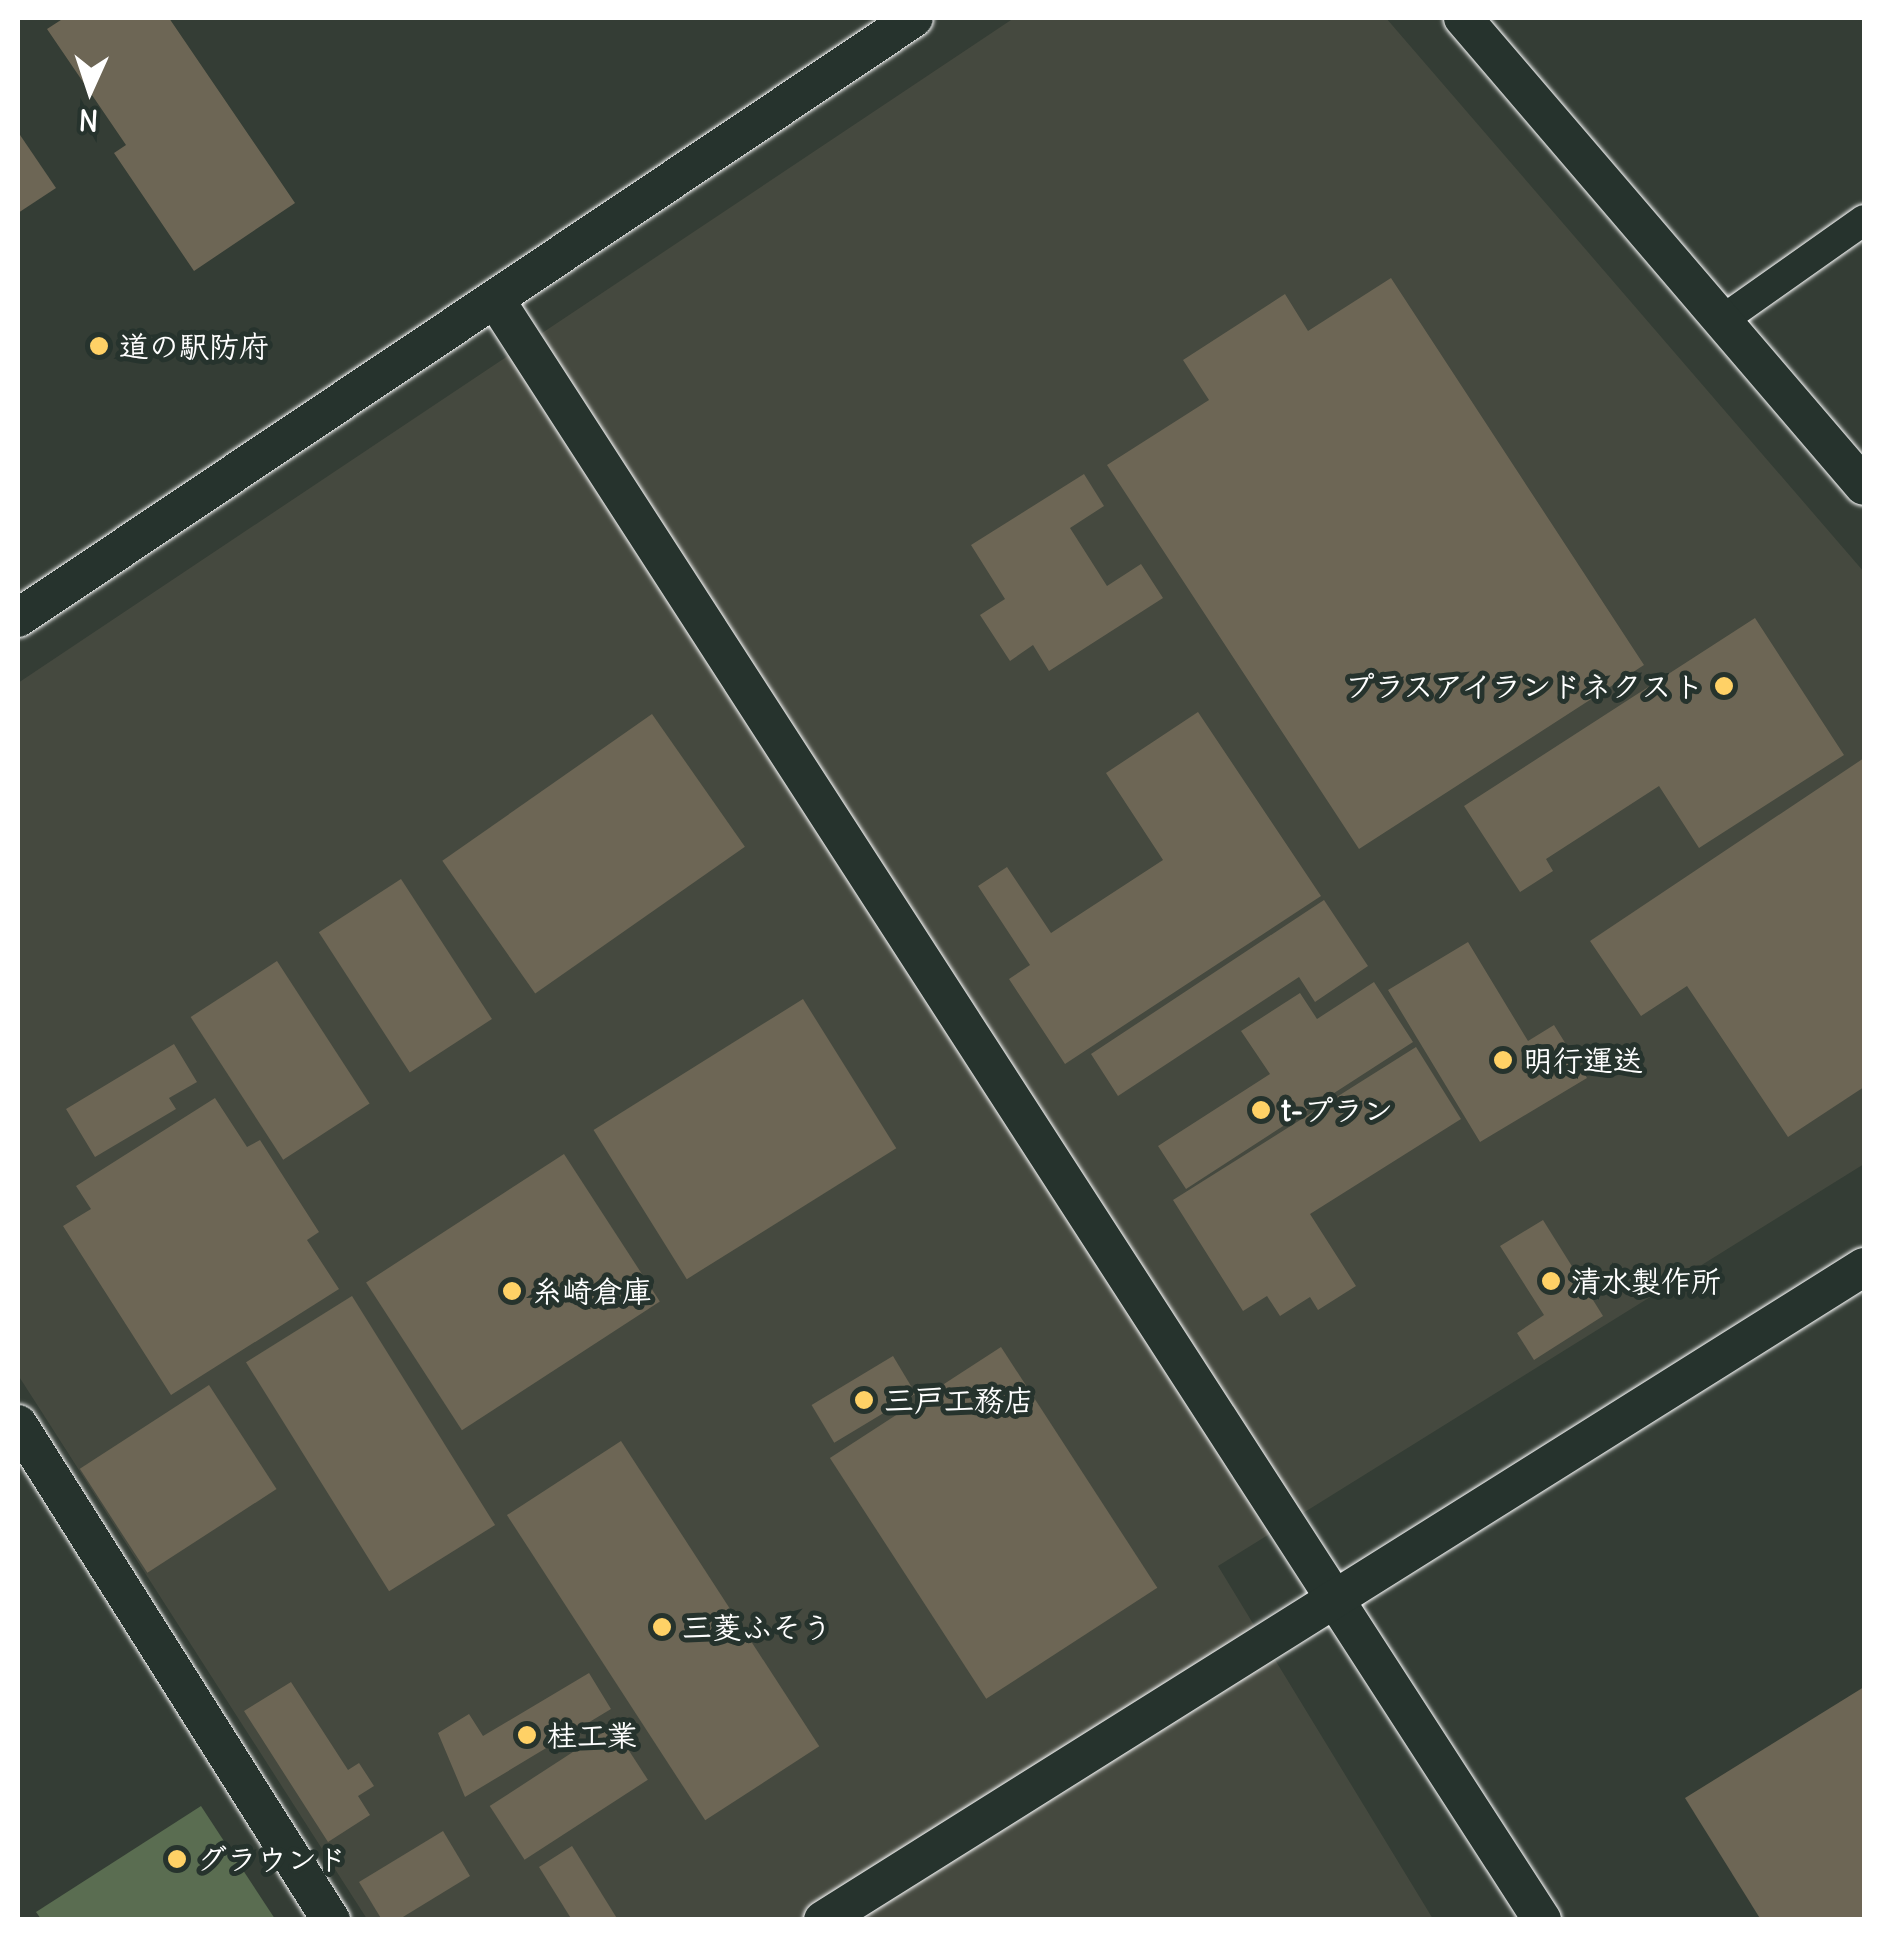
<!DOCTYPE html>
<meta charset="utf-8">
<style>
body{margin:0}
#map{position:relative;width:1882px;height:1937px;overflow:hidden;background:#343d35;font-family:Delius,"Klee One",sans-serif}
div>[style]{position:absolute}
.built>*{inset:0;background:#45493f}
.green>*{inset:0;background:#5a6d51}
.building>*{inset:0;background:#6d6655;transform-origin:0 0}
.roads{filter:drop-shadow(0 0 2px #fff) drop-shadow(0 0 2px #fff)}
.minor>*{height:30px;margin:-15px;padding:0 15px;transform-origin:15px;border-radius:15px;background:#26332d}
.tertiary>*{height:38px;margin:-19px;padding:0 19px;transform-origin:19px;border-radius:19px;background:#26332d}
.dots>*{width:28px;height:28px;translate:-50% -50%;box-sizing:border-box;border:5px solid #26332d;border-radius:50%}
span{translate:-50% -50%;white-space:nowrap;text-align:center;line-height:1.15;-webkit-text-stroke:10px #26332d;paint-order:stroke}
.poi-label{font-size:30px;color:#fff;font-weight:700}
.left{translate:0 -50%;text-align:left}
.right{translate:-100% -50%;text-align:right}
.frame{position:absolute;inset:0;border:20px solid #fff;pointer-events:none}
.north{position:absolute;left:40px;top:40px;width:100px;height:100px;-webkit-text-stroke:8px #26332d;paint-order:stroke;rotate:183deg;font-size:28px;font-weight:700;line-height:40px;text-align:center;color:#fff}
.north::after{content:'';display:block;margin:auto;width:35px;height:45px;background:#fff;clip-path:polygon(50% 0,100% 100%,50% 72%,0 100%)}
</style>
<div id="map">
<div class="built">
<i style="clip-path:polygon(1014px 18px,1386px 18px,1864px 572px,1864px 1164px,1218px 1566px,1433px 1919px,367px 1919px,18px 1375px,18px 683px)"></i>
</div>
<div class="green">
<i style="clip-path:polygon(201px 1806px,275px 1919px,41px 1919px,36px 1912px)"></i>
</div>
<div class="building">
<i style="clip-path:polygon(64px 18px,169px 18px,295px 203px,194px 271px,114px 153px,126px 145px,47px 29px)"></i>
<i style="clip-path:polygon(18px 132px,56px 188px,18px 213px)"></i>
<i style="clip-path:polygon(1391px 278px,1644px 665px,1359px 849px,1107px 465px,1209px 400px,1183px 360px,1285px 294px,1308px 331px)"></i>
<i style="clip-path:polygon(1084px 474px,1104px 506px,1070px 528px,1107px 586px,1141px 564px,1163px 598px,1049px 671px,1033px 645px,1010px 661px,980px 615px,1005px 599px,971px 545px)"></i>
<i style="clip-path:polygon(1755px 618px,1844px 755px,1699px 848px,1659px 786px,1546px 859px,1553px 871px,1520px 892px,1464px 806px)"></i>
<i style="clip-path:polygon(1198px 712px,1321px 896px,1065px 1064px,1009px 979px,1030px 965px,978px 886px,1007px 867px,1051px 933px,1163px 860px,1106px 773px)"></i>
<i style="left:652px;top:714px;width:162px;height:256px;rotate:55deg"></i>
<i style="clip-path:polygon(1864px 758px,1864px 1087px,1788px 1137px,1687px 986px,1641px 1016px,1590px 941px)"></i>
<i style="left:401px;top:879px;width:167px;height:98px;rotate:57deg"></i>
<i style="clip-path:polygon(1324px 900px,1368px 966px,1315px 1002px,1299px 977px,1118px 1096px,1091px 1054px)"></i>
<i style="clip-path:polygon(1468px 942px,1528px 1041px,1554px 1025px,1587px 1078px,1480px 1142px,1388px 990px)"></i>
<i style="left:277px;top:961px;width:170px;height:103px;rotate:57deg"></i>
<i style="clip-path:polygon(1374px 982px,1413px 1042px,1186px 1189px,1158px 1146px,1270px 1074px,1241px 1031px,1300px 993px,1317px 1019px)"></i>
<i style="left:803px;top:999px;width:176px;height:247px;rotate:58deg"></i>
<i style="clip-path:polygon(174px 1044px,197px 1082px,169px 1098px,176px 1109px,95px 1157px,66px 1109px)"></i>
<i style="clip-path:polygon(1416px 1047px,1461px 1119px,1310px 1214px,1356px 1286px,1318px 1310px,1310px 1297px,1280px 1316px,1267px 1296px,1243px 1311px,1173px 1200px)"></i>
<i style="clip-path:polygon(215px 1098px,247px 1147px,260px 1140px,319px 1232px,307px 1240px,339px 1289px,171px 1395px,63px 1226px,91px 1209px,76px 1186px)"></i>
<i style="left:564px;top:1154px;width:176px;height:236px;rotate:57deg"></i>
<i style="clip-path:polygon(1543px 1220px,1603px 1316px,1534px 1360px,1517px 1333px,1544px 1315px,1500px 1246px)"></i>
<i style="left:352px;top:1296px;width:270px;height:125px;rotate:58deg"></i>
<i style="left:1001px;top:1347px;width:287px;height:204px;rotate:57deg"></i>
<i style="left:893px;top:1356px;width:44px;height:95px;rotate:59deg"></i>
<i style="left:209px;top:1385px;width:124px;height:154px;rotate:57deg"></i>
<i style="left:621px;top:1441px;width:364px;height:136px;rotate:57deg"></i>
<i style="clip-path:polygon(589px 1673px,611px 1709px,465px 1797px,438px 1733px,469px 1714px,483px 1736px)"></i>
<i style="clip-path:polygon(291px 1682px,348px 1770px,359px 1763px,374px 1786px,358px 1796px,370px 1815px,328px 1842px,244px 1711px)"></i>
<i style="clip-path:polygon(1864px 1687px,1864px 1920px,1761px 1920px,1685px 1798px)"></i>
<i style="left:613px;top:1726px;width:64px;height:147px;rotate:57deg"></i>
<i style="clip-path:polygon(443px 1831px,470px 1876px,398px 1920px,382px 1920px,359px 1882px)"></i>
<i style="clip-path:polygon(572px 1846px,618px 1920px,572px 1920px,539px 1867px)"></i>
</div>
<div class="roads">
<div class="minor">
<i style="left:1721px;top:321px;width:175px;rotate:-35.2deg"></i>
</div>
<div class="tertiary">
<i style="left:1463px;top:18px;width:616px;rotate:49.41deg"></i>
<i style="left:497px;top:302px;width:1926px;rotate:57.14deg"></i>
<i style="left:18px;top:618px;width:1078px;rotate:-33.81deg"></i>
<i style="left:18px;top:1424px;width:587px;rotate:57.75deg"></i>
<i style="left:823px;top:1920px;width:1229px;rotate:-32.1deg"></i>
</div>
</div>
<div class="dots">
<i style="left:99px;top:346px;background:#ffd166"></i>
<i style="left:1724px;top:686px;background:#ffd166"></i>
<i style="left:1503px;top:1060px;background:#ffd166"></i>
<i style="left:1261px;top:1110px;background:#ffd166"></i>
<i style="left:1551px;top:1281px;background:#ffd166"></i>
<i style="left:512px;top:1291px;background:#ffd166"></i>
<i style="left:864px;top:1400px;background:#ffd166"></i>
<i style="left:662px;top:1627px;background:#ffd166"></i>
<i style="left:527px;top:1735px;background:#ffd166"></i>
<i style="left:177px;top:1859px;background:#ffd166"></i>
</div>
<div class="poi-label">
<span class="left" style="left:119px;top:346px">道の駅防府</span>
<span class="right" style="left:1704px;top:686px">プラスアイランドネクスト</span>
<span class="left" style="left:1523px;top:1060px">明行運送</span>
<span class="left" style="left:1281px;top:1110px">t-プラン</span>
<span class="left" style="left:1571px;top:1281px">清水製作所</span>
<span class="left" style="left:532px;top:1291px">糸崎倉庫</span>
<span class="left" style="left:884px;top:1400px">三戸工務店</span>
<span class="left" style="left:682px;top:1627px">三菱ふそう</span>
<span class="left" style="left:547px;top:1735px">桂工業</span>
<span class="left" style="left:197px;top:1859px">グラウンド</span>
</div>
<div class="frame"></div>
<div class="north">N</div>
</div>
